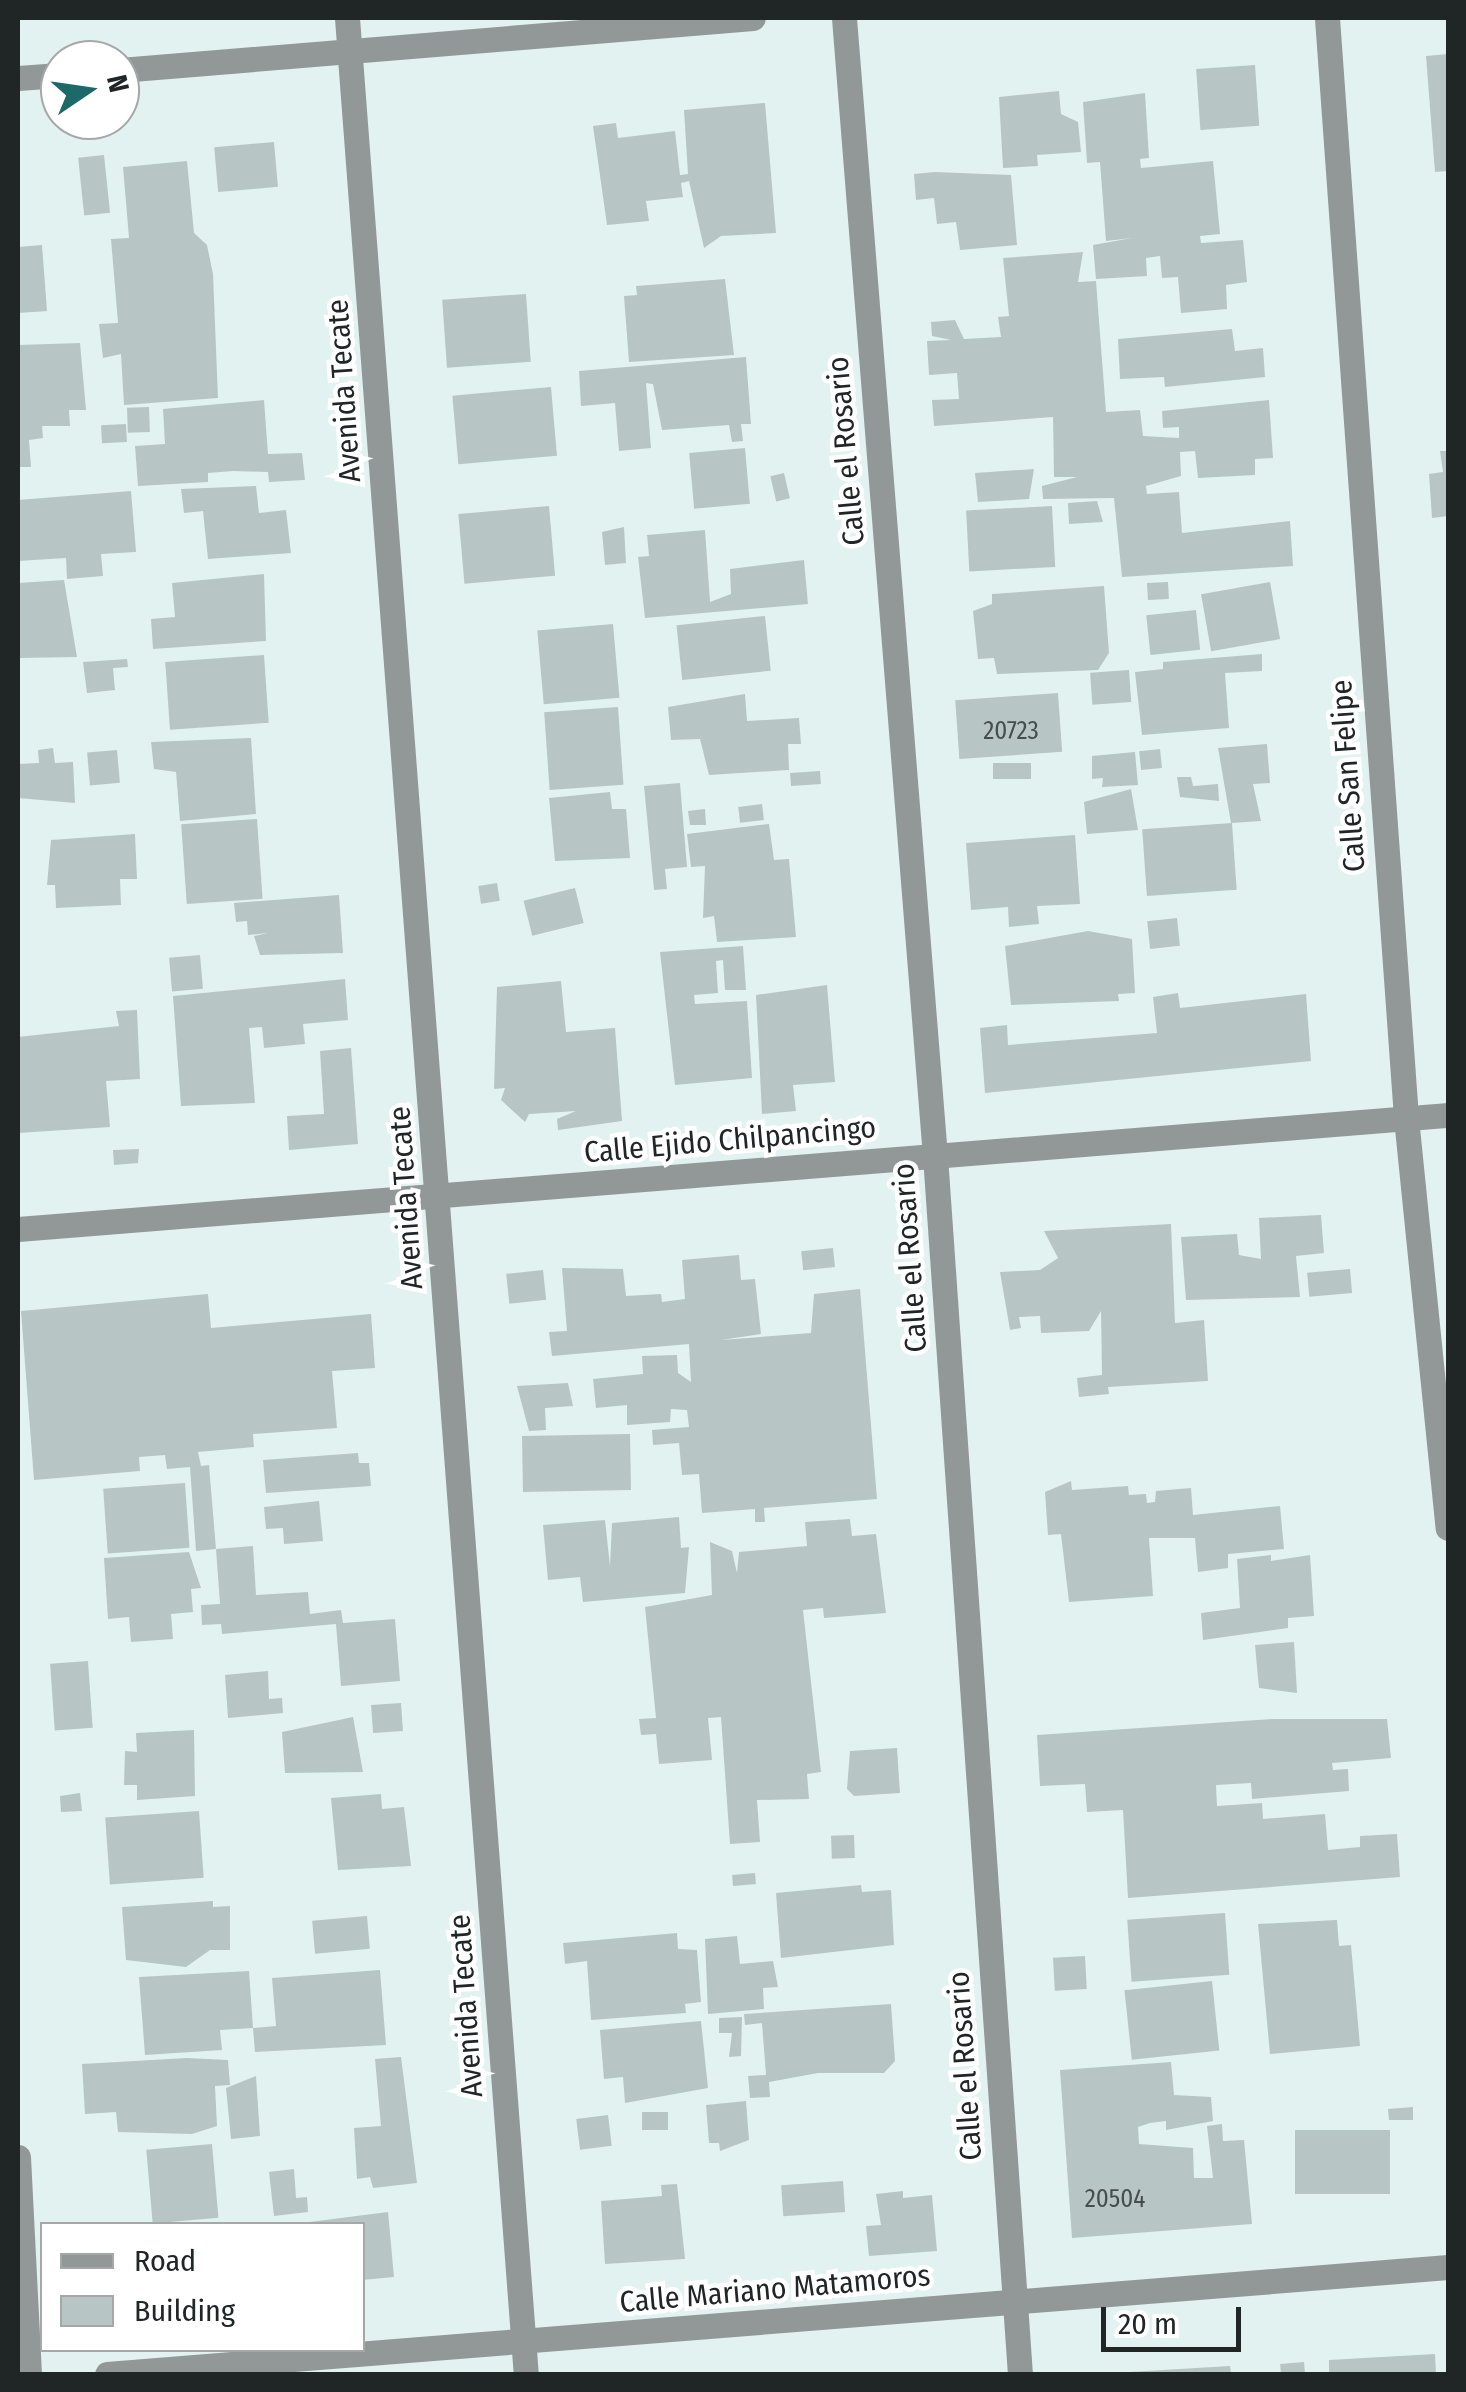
<!DOCTYPE html>
<style>
body{margin:0}
#map{position:relative;width:1466px;height:2392px;overflow:hidden;background:#e2f2f1;font-family:"Fira Sans Condensed",sans-serif}
div>[style]{position:absolute}
.building>*{inset:0;background:#b7c6c5;transform-origin:0 0}
.minor>*{height:25px;margin:-12.5px;padding:0 12.5px;transform-origin:12.5px;border-radius:12.5px;background:#929898}
span{translate:-50% -50%;white-space:nowrap;text-align:center;line-height:1.15;-webkit-text-stroke:9px #fff;paint-order:stroke}
.number-label{font-size:25px;color:#464d4d}
.number-label span{-webkit-text-stroke-width:0}
.street-label{font-size:30px;color:#202525}
.frame{position:absolute;inset:0;border:20px solid #202525;pointer-events:none}
.legend{position:absolute;left:40px;top:2222px;width:325px;height:130px;box-sizing:border-box;background:#fff;border:2px solid #a6a8a8;margin:0;padding:12px 18px;list-style:none;font-size:30px;color:#202525}
.legend li{display:flex;align-items:center;gap:20px;height:50px}
.legend b{width:50px;border:2px solid #a6a8a8}
.north{position:absolute;left:40px;top:40px;width:100px;height:100px;box-sizing:border-box;background:#fff;border:2px solid #a6a8a8;border-radius:50%;rotate:77deg;font-size:28px;font-weight:700;line-height:40px;text-align:center;color:#202525}
.north::after{content:'';display:block;margin:auto;width:35px;height:45px;background:#1c6968;clip-path:polygon(50% 0,100% 100%,50% 72%,0 100%)}
.scale{position:absolute;left:1101px;top:2307px;width:140px;height:45px;box-sizing:border-box;border:5px solid #202525;border-top:0;padding-left:12px;font-size:30px;line-height:35px;white-space:nowrap;color:#202525;-webkit-text-stroke:8px #fff;paint-order:stroke}
</style>
<div id="map">
<div class="building">
<i style="clip-path:polygon(1448px 54px,1448px 171px,1435px 172px,1426px 56px)"></i>
<i style="left:1255px;top:65px;width:61px;height:59px;rotate:86deg"></i>
<i style="clip-path:polygon(1059px 91px,1061px 114px,1078px 122px,1081px 152px,1037px 155px,1038px 166px,1003px 168px,999px 97px)"></i>
<i style="clip-path:polygon(1145px 93px,1149px 158px,1140px 159px,1141px 168px,1213px 161px,1220px 234px,1200px 236px,1201px 243px,1243px 240px,1247px 282px,1226px 285px,1227px 309px,1181px 313px,1178px 277px,1162px 278px,1160px 256px,1146px 258px,1147px 276px,1096px 279px,1093px 245px,1132px 238px,1106px 241px,1100px 162px,1087px 163px,1083px 102px)"></i>
<i style="clip-path:polygon(765px 103px,776px 233px,721px 236px,704px 248px,689px 181px,681px 183px,683px 197px,646px 201px,649px 221px,607px 225px,593px 126px,616px 123px,618px 138px,675px 131px,680px 175px,688px 174px,684px 110px)"></i>
<i style="left:274px;top:142px;width:45px;height:60px;rotate:85deg"></i>
<i style="left:104px;top:155px;width:58px;height:26px;rotate:84deg"></i>
<i style="clip-path:polygon(187px 161px,194px 233px,207px 245px,213px 274px,218px 398px,124px 405px,121px 354px,103px 358px,99px 324px,118px 323px,111px 239px,129px 238px,123px 167px)"></i>
<i style="clip-path:polygon(935px 172px,1011px 175px,1017px 245px,960px 250px,956px 222px,937px 224px,934px 198px,916px 200px,914px 174px)"></i>
<i style="clip-path:polygon(42px 245px,47px 311px,18px 313px,18px 247px)"></i>
<i style="clip-path:polygon(1083px 252px,1078px 282px,1096px 281px,1106px 412px,1140px 410px,1143px 436px,1179px 438px,1179px 427px,1163px 428px,1162px 411px,1269px 400px,1273px 458px,1255px 459px,1255px 475px,1198px 478px,1195px 451px,1180px 452px,1181px 476px,1146px 486px,1147px 494px,1179px 492px,1182px 533px,1290px 521px,1293px 566px,1122px 577px,1114px 498px,1043px 499px,1042px 486px,1077px 477px,1054px 477px,1053px 417px,934px 426px,932px 400px,959px 399px,957px 373px,929px 375px,927px 341px,951px 340px,932px 336px,931px 322px,955px 320px,964px 339px,1001px 337px,998px 317px,1009px 316px,1003px 258px)"></i>
<i style="clip-path:polygon(725px 279px,734px 355px,629px 362px,624px 296px,637px 295px,636px 286px)"></i>
<i style="left:526px;top:294px;width:68px;height:84px;rotate:86deg"></i>
<i style="clip-path:polygon(1232px 329px,1235px 351px,1263px 348px,1265px 377px,1165px 387px,1164px 377px,1120px 379px,1118px 339px)"></i>
<i style="clip-path:polygon(80px 343px,86px 410px,69px 410px,70px 426px,42px 426px,43px 438px,29px 440px,31px 467px,18px 467px,18px 345px)"></i>
<i style="clip-path:polygon(746px 357px,751px 424px,741px 424px,743px 441px,732px 442px,729px 425px,662px 430px,653px 384px,646px 383px,651px 448px,619px 451px,615px 403px,581px 406px,579px 371px)"></i>
<i style="left:551px;top:387px;width:69px;height:99px;rotate:85deg"></i>
<i style="clip-path:polygon(264px 400px,268px 454px,302px 453px,305px 480px,269px 482px,268px 472px,233px 471px,208px 473px,208px 482px,138px 486px,135px 446px,165px 444px,163px 409px)"></i>
<i style="left:149px;top:407px;width:25px;height:22px;rotate:88deg"></i>
<i style="left:126px;top:424px;width:18px;height:25px;rotate:87deg"></i>
<i style="left:745px;top:448px;width:56px;height:56px;rotate:85deg"></i>
<i style="clip-path:polygon(1440px 451px,1448px 451px,1448px 516px,1432px 518px,1429px 474px,1443px 472px)"></i>
<i style="clip-path:polygon(1034px 469px,1029px 499px,978px 502px,975px 473px)"></i>
<i style="left:784px;top:473px;width:26px;height:14px;rotate:77deg"></i>
<i style="clip-path:polygon(256px 486px,259px 513px,286px 510px,291px 553px,208px 559px,203px 511px,184px 513px,181px 489px)"></i>
<i style="clip-path:polygon(131px 491px,136px 552px,101px 554px,103px 576px,67px 579px,66px 558px,18px 561px,18px 500px)"></i>
<i style="clip-path:polygon(1097px 501px,1103px 522px,1069px 524px,1068px 503px)"></i>
<i style="left:549px;top:506px;width:70px;height:91px;rotate:85deg"></i>
<i style="left:1052px;top:506px;width:61px;height:86px;rotate:87deg"></i>
<i style="clip-path:polygon(624px 527px,626px 563px,605px 565px,602px 532px)"></i>
<i style="clip-path:polygon(705px 530px,710px 602px,731px 594px,730px 569px,804px 560px,808px 604px,645px 618px,638px 557px,649px 556px,647px 535px)"></i>
<i style="clip-path:polygon(264px 574px,266px 641px,153px 649px,151px 619px,175px 617px,172px 583px)"></i>
<i style="clip-path:polygon(64px 580px,77px 657px,18px 658px,18px 583px)"></i>
<i style="left:1168px;top:582px;width:17px;height:21px;rotate:87deg"></i>
<i style="left:1270px;top:582px;width:58px;height:70px;rotate:80deg"></i>
<i style="clip-path:polygon(1104px 586px,1109px 653px,1098px 670px,997px 674px,994px 658px,978px 659px,973px 611px,992px 604px,992px 594px)"></i>
<i style="left:1196px;top:610px;width:40px;height:50px;rotate:84deg"></i>
<i style="left:765px;top:616px;width:55px;height:89px;rotate:84deg"></i>
<i style="left:613px;top:624px;width:74px;height:76px;rotate:85deg"></i>
<i style="clip-path:polygon(1262px 654px,1262px 671px,1225px 673px,1229px 728px,1142px 735px,1135px 672px,1163px 669px,1163px 662px)"></i>
<i style="left:264px;top:655px;width:68px;height:99px;rotate:86deg"></i>
<i style="clip-path:polygon(127px 659px,128px 667px,113px 668px,115px 690px,87px 693px,83px 662px)"></i>
<i style="left:1129px;top:670px;width:32px;height:39px;rotate:86deg"></i>
<i style="left:1058px;top:693px;width:59px;height:103px;rotate:86deg"></i>
<i style="clip-path:polygon(745px 694px,747px 721px,799px 718px,801px 744px,788px 744px,789px 770px,709px 775px,700px 739px,671px 740px,668px 707px)"></i>
<i style="left:618px;top:707px;width:78px;height:74px;rotate:86deg"></i>
<i style="clip-path:polygon(251px 738px,256px 814px,180px 821px,176px 772px,154px 769px,151px 742px)"></i>
<i style="clip-path:polygon(1267px 744px,1270px 783px,1253px 784px,1261px 821px,1231px 823px,1218px 748px)"></i>
<i style="clip-path:polygon(53px 748px,55px 763px,73px 762px,75px 803px,18px 798px,18px 764px,39px 763px,38px 750px)"></i>
<i style="left:1160px;top:749px;width:19px;height:21px;rotate:84deg"></i>
<i style="left:117px;top:750px;width:33px;height:30px;rotate:85deg"></i>
<i style="clip-path:polygon(1135px 752px,1138px 785px,1102px 787px,1103px 778px,1092px 779px,1092px 756px)"></i>
<i style="left:1031px;top:763px;width:16px;height:38px;rotate:90deg"></i>
<i style="left:820px;top:771px;width:13px;height:30px;rotate:86deg"></i>
<i style="clip-path:polygon(1177px 777px,1191px 777px,1193px 786px,1218px 784px,1219px 801px,1180px 797px)"></i>
<i style="clip-path:polygon(680px 783px,687px 867px,665px 869px,667px 889px,654px 890px,644px 786px)"></i>
<i style="clip-path:polygon(1131px 789px,1138px 830px,1087px 834px,1084px 802px)"></i>
<i style="clip-path:polygon(610px 792px,612px 809px,626px 809px,630px 858px,555px 861px,549px 798px)"></i>
<i style="left:762px;top:804px;width:16px;height:24px;rotate:83deg"></i>
<i style="clip-path:polygon(705px 809px,706px 825px,690px 825px,688px 811px)"></i>
<i style="left:257px;top:819px;width:80px;height:76px;rotate:86deg"></i>
<i style="left:1232px;top:823px;width:67px;height:90px;rotate:86deg"></i>
<i style="clip-path:polygon(769px 824px,774px 860px,789px 859px,796px 937px,717px 942px,714px 916px,703px 918px,705px 866px,691px 867px,687px 834px)"></i>
<i style="clip-path:polygon(135px 834px,137px 879px,120px 879px,121px 905px,56px 908px,55px 885px,47px 885px,51px 840px)"></i>
<i style="clip-path:polygon(1075px 835px,1080px 904px,1037px 906px,1039px 924px,1009px 927px,1008px 907px,971px 910px,966px 843px)"></i>
<i style="left:497px;top:883px;width:18px;height:19px;rotate:81deg"></i>
<i style="left:575px;top:888px;width:36px;height:53px;rotate:76deg"></i>
<i style="clip-path:polygon(339px 895px,343px 953px,260px 955px,254px 936px,268px 933px,248px 935px,247px 921px,236px 922px,234px 903px)"></i>
<i style="left:1177px;top:918px;width:28px;height:30px;rotate:84deg"></i>
<i style="clip-path:polygon(1088px 931px,1132px 939px,1135px 993px,1118px 994px,1119px 1001px,1011px 1005px,1005px 946px)"></i>
<i style="clip-path:polygon(743px 946px,746px 990px,725px 990px,723px 960px,716px 961px,718px 993px,694px 995px,695px 1004px,747px 1001px,752px 1078px,675px 1085px,660px 952px)"></i>
<i style="left:200px;top:955px;width:34px;height:31px;rotate:85deg"></i>
<i style="clip-path:polygon(345px 979px,348px 1020px,303px 1024px,305px 1044px,264px 1048px,262px 1027px,249px 1028px,255px 1103px,181px 1106px,173px 996px)"></i>
<i style="clip-path:polygon(561px 981px,566px 1032px,615px 1028px,622px 1121px,558px 1130px,557px 1119px,576px 1111px,529px 1114px,525px 1122px,501px 1100px,505px 1088px,494px 1089px,497px 987px)"></i>
<i style="clip-path:polygon(827px 985px,835px 1082px,793px 1085px,796px 1111px,762px 1114px,756px 995px)"></i>
<i style="clip-path:polygon(1178px 993px,1180px 1008px,1306px 994px,1311px 1061px,985px 1093px,980px 1028px,1007px 1025px,1008px 1045px,1157px 1033px,1153px 997px)"></i>
<i style="clip-path:polygon(137px 1010px,140px 1079px,106px 1081px,110px 1127px,18px 1133px,18px 1037px,119px 1026px,116px 1011px)"></i>
<i style="clip-path:polygon(351px 1048px,358px 1144px,289px 1150px,287px 1116px,324px 1114px,320px 1051px)"></i>
<i style="clip-path:polygon(139px 1149px,138px 1163px,114px 1165px,113px 1150px)"></i>
<i style="clip-path:polygon(1321px 1215px,1324px 1253px,1296px 1256px,1300px 1297px,1186px 1300px,1181px 1237px,1237px 1234px,1239px 1255px,1261px 1259px,1259px 1218px)"></i>
<i style="clip-path:polygon(1171px 1224px,1175px 1323px,1204px 1320px,1208px 1381px,1108px 1387px,1109px 1394px,1079px 1397px,1077px 1378px,1102px 1375px,1101px 1311px,1089px 1331px,1041px 1333px,1040px 1316px,1019px 1317px,1021px 1328px,1010px 1330px,1000px 1272px,1040px 1270px,1058px 1258px,1044px 1231px)"></i>
<i style="left:833px;top:1248px;width:19px;height:32px;rotate:84deg"></i>
<i style="clip-path:polygon(739px 1255px,741px 1280px,755px 1279px,761px 1334px,721px 1340px,811px 1333px,814px 1294px,860px 1289px,877px 1499px,764px 1508px,765px 1522px,755px 1522px,755px 1509px,702px 1513px,699px 1474px,682px 1475px,679px 1443px,653px 1445px,652px 1430px,689px 1427px,687px 1410px,671px 1409px,670px 1422px,627px 1425px,627px 1405px,596px 1408px,593px 1379px,643px 1374px,642px 1356px,677px 1355px,678px 1373px,691px 1382px,689px 1344px,552px 1356px,549px 1332px,567px 1331px,562px 1268px,623px 1269px,626px 1296px,661px 1294px,662px 1302px,685px 1299px,682px 1260px)"></i>
<i style="left:1350px;top:1269px;width:24px;height:43px;rotate:85deg"></i>
<i style="left:543px;top:1270px;width:30px;height:37px;rotate:84deg"></i>
<i style="clip-path:polygon(208px 1294px,211px 1328px,371px 1314px,375px 1368px,332px 1371px,337px 1428px,253px 1434px,254px 1447px,198px 1452px,201px 1466px,209px 1465px,216px 1549px,196px 1551px,190px 1467px,167px 1469px,165px 1455px,139px 1457px,140px 1471px,34px 1480px,21px 1311px)"></i>
<i style="clip-path:polygon(568px 1383px,573px 1406px,545px 1408px,546px 1430px,529px 1431px,517px 1386px)"></i>
<i style="left:630px;top:1434px;width:56px;height:108px;rotate:89deg"></i>
<i style="clip-path:polygon(358px 1453px,359px 1463px,369px 1463px,371px 1486px,266px 1493px,263px 1460px)"></i>
<i style="clip-path:polygon(1071px 1481px,1072px 1490px,1128px 1486px,1129px 1495px,1146px 1494px,1147px 1503px,1155px 1502px,1156px 1491px,1191px 1488px,1193px 1515px,1280px 1506px,1284px 1549px,1228px 1554px,1228px 1568px,1198px 1572px,1195px 1538px,1149px 1538px,1153px 1596px,1069px 1602px,1061px 1534px,1048px 1535px,1045px 1492px)"></i>
<i style="left:185px;top:1483px;width:65px;height:82px;rotate:86deg"></i>
<i style="clip-path:polygon(319px 1501px,323px 1541px,284px 1544px,283px 1528px,266px 1529px,264px 1507px)"></i>
<i style="clip-path:polygon(679px 1517px,681px 1548px,689px 1547px,685px 1593px,583px 1602px,580px 1577px,548px 1580px,543px 1525px,605px 1520px,610px 1566px,612px 1523px)"></i>
<i style="clip-path:polygon(850px 1519px,852px 1536px,876px 1534px,886px 1613px,824px 1618px,823px 1608px,803px 1610px,821px 1772px,807px 1774px,809px 1799px,757px 1800px,760px 1842px,730px 1844px,721px 1717px,708px 1718px,712px 1760px,659px 1764px,656px 1734px,641px 1735px,639px 1719px,656px 1718px,645px 1607px,712px 1595px,710px 1542px,732px 1551px,737px 1573px,739px 1552px,807px 1546px,805px 1522px)"></i>
<i style="clip-path:polygon(253px 1546px,256px 1595px,308px 1592px,310px 1614px,341px 1610px,343px 1623px,395px 1619px,400px 1681px,341px 1686px,336px 1624px,222px 1634px,221px 1624px,202px 1625px,201px 1605px,220px 1604px,216px 1549px)"></i>
<i style="clip-path:polygon(189px 1552px,201px 1588px,191px 1589px,193px 1612px,171px 1614px,173px 1639px,131px 1642px,129px 1617px,108px 1619px,104px 1558px)"></i>
<i style="clip-path:polygon(1271px 1555px,1271px 1561px,1310px 1555px,1314px 1616px,1288px 1618px,1288px 1628px,1203px 1640px,1201px 1613px,1240px 1608px,1237px 1559px)"></i>
<i style="clip-path:polygon(1294px 1642px,1297px 1693px,1259px 1688px,1255px 1645px)"></i>
<i style="left:88px;top:1661px;width:67px;height:38px;rotate:86deg"></i>
<i style="clip-path:polygon(268px 1671px,269px 1699px,282px 1698px,283px 1713px,228px 1718px,225px 1675px)"></i>
<i style="left:401px;top:1703px;width:28px;height:30px;rotate:86deg"></i>
<i style="clip-path:polygon(353px 1717px,363px 1772px,285px 1773px,282px 1732px)"></i>
<i style="clip-path:polygon(1272px 1719px,1387px 1719px,1391px 1758px,1332px 1763px,1333px 1770px,1348px 1769px,1349px 1791px,1252px 1799px,1251px 1783px,1216px 1785px,1217px 1806px,1262px 1803px,1263px 1819px,1325px 1814px,1328px 1850px,1360px 1847px,1360px 1836px,1397px 1834px,1400px 1877px,1128px 1898px,1123px 1810px,1087px 1812px,1085px 1784px,1040px 1786px,1037px 1735px)"></i>
<i style="clip-path:polygon(194px 1730px,195px 1796px,137px 1800px,137px 1785px,124px 1785px,125px 1751px,137px 1752px,136px 1733px)"></i>
<i style="clip-path:polygon(897px 1748px,900px 1793px,854px 1796px,847px 1789px,850px 1751px)"></i>
<i style="clip-path:polygon(80px 1793px,82px 1811px,61px 1812px,60px 1796px)"></i>
<i style="clip-path:polygon(381px 1794px,382px 1809px,404px 1807px,411px 1866px,338px 1870px,331px 1798px)"></i>
<i style="left:199px;top:1811px;width:67px;height:94px;rotate:86deg"></i>
<i style="left:854px;top:1835px;width:23px;height:23px;rotate:88deg"></i>
<i style="left:755px;top:1873px;width:11px;height:23px;rotate:85deg"></i>
<i style="clip-path:polygon(861px 1885px,862px 1892px,891px 1890px,894px 1945px,781px 1958px,776px 1893px)"></i>
<i style="clip-path:polygon(213px 1901px,213px 1907px,230px 1906px,230px 1950px,210px 1950px,186px 1967px,126px 1960px,122px 1907px)"></i>
<i style="left:1225px;top:1913px;width:62px;height:98px;rotate:86deg"></i>
<i style="left:367px;top:1916px;width:33px;height:55px;rotate:85deg"></i>
<i style="clip-path:polygon(1337px 1920px,1339px 1946px,1351px 1945px,1360px 2046px,1270px 2054px,1258px 1924px)"></i>
<i style="clip-path:polygon(677px 1933px,678px 1949px,697px 1950px,701px 2002px,685px 2004px,686px 2013px,591px 2020px,587px 1961px,565px 1964px,563px 1943px)"></i>
<i style="clip-path:polygon(737px 1936px,740px 1964px,773px 1961px,778px 1987px,763px 1988px,764px 2009px,708px 2014px,705px 1939px)"></i>
<i style="left:1085px;top:1956px;width:33px;height:32px;rotate:87deg"></i>
<i style="clip-path:polygon(380px 1970px,386px 2045px,255px 2052px,253px 2028px,220px 2030px,222px 2050px,145px 2055px,139px 1977px,249px 1971px,253px 2028px,276px 2026px,272px 1978px)"></i>
<i style="left:1212px;top:1981px;width:70px;height:88px;rotate:84deg"></i>
<i style="clip-path:polygon(891px 2004px,895px 2061px,884px 2073px,818px 2073px,769px 2082px,770px 2097px,750px 2098px,748px 2076px,766px 2075px,762px 2023px,745px 2025px,744px 2014px)"></i>
<i style="clip-path:polygon(742px 2017px,741px 2056px,729px 2057px,732px 2033px,719px 2033px,719px 2018px)"></i>
<i style="clip-path:polygon(701px 2021px,708px 2088px,625px 2103px,623px 2077px,604px 2079px,600px 2030px)"></i>
<i style="clip-path:polygon(401px 2057px,417px 2183px,373px 2188px,370px 2177px,357px 2179px,354px 2128px,381px 2126px,375px 2059px)"></i>
<i style="clip-path:polygon(187px 2058px,228px 2060px,230px 2085px,215px 2086px,217px 2126px,192px 2134px,118px 2132px,116px 2112px,85px 2114px,82px 2064px)"></i>
<i style="clip-path:polygon(1171px 2062px,1174px 2095px,1211px 2097px,1213px 2121px,1166px 2130px,1166px 2121px,1150px 2123px,1138px 2127px,1139px 2144px,1193px 2148px,1194px 2178px,1213px 2178px,1207px 2126px,1222px 2124px,1223px 2141px,1244px 2140px,1252px 2224px,1072px 2238px,1060px 2070px)"></i>
<i style="clip-path:polygon(256px 2076px,260px 2136px,231px 2139px,226px 2088px)"></i>
<i style="clip-path:polygon(746px 2101px,749px 2140px,720px 2151px,719px 2143px,709px 2143px,706px 2105px)"></i>
<i style="clip-path:polygon(1413px 2107px,1413px 2120px,1389px 2120px,1388px 2109px)"></i>
<i style="left:668px;top:2112px;width:18px;height:26px;rotate:90deg"></i>
<i style="left:608px;top:2115px;width:31px;height:32px;rotate:83deg"></i>
<i style="left:1390px;top:2130px;width:64px;height:95px;rotate:90deg"></i>
<i style="left:212px;top:2144px;width:74px;height:66px;rotate:85deg"></i>
<i style="clip-path:polygon(294px 2169px,296px 2198px,307px 2197px,308px 2212px,274px 2216px,269px 2172px)"></i>
<i style="left:843px;top:2181px;width:31px;height:62px;rotate:86deg"></i>
<i style="clip-path:polygon(677px 2184px,685px 2259px,605px 2264px,601px 2201px,662px 2196px,661px 2185px)"></i>
<i style="clip-path:polygon(903px 2191px,903px 2198px,932px 2195px,937px 2251px,869px 2256px,866px 2226px,881px 2225px,876px 2194px)"></i>
<i style="clip-path:polygon(388px 2212px,394px 2277px,362px 2280px,362px 2224px,294px 2224px)"></i>
<i style="clip-path:polygon(1435px 2354px,1436px 2374px,1329px 2374px,1329px 2360px)"></i>
<i style="left:1304px;top:2362px;width:12px;height:24px;rotate:85deg"></i>
<i style="clip-path:polygon(1230px 2366px,1231px 2374px,1129px 2374px,1129px 2372px)"></i>
</div>
<div class="minor">
<i style="left:347px;top:18px;width:2363px;rotate:85.66deg"></i>
<i style="left:844px;top:18px;width:1142px;rotate:85.43deg"></i>
<i style="left:935px;top:1156px;width:1221px;rotate:86.01deg"></i>
<i style="left:1327px;top:18px;width:1103px;rotate:85.89deg"></i>
<i style="left:1406px;top:1118px;width:412px;rotate:84.2deg"></i>
<i style="left:120px;top:70px;width:635px;rotate:-4.7deg"></i>
<i style="left:18px;top:78px;width:42px;rotate:-4.1deg"></i>
<i style="left:18px;top:1229px;width:1435px;rotate:-4.56deg"></i>
<i style="left:18px;top:2157px;width:217px;rotate:87.1deg"></i>
<i style="left:107px;top:2374px;width:1345px;rotate:-4.56deg"></i>
</div>
<div class="number-label">
<span style="left:1011px;top:731px">20723</span>
<span style="left:1115px;top:2199px">20504</span>
</div>
<div class="street-label">
<span style="left:344px;top:391px;rotate:-94deg">Avenida Tecate</span>
<span style="left:846px;top:451px;rotate:-95deg">Calle el Rosario</span>
<span style="left:1348px;top:776px;rotate:-94deg">Calle San Felipe</span>
<span style="left:730px;top:1140px;rotate:-5deg">Calle Ejido Chilpancingo</span>
<span style="left:406px;top:1198px;rotate:-94deg">Avenida Tecate</span>
<span style="left:910px;top:1258px;rotate:-94deg">Calle el Rosario</span>
<span style="left:466px;top:2006px;rotate:-94deg">Avenida Tecate</span>
<span style="left:965px;top:2066px;rotate:-94deg">Calle el Rosario</span>
<span style="left:775px;top:2289px;rotate:-5deg">Calle Mariano Matamoros</span>
</div>
<div class="frame"></div>
<ul class="legend">
<li><b style="height:12px;background:#929898"></b>Road</li>
<li><b style="height:28px;background:#b7c6c5"></b>Building</li>
</ul>
<div class="north">N</div>
<div class="scale">20 m</div>
</div>
